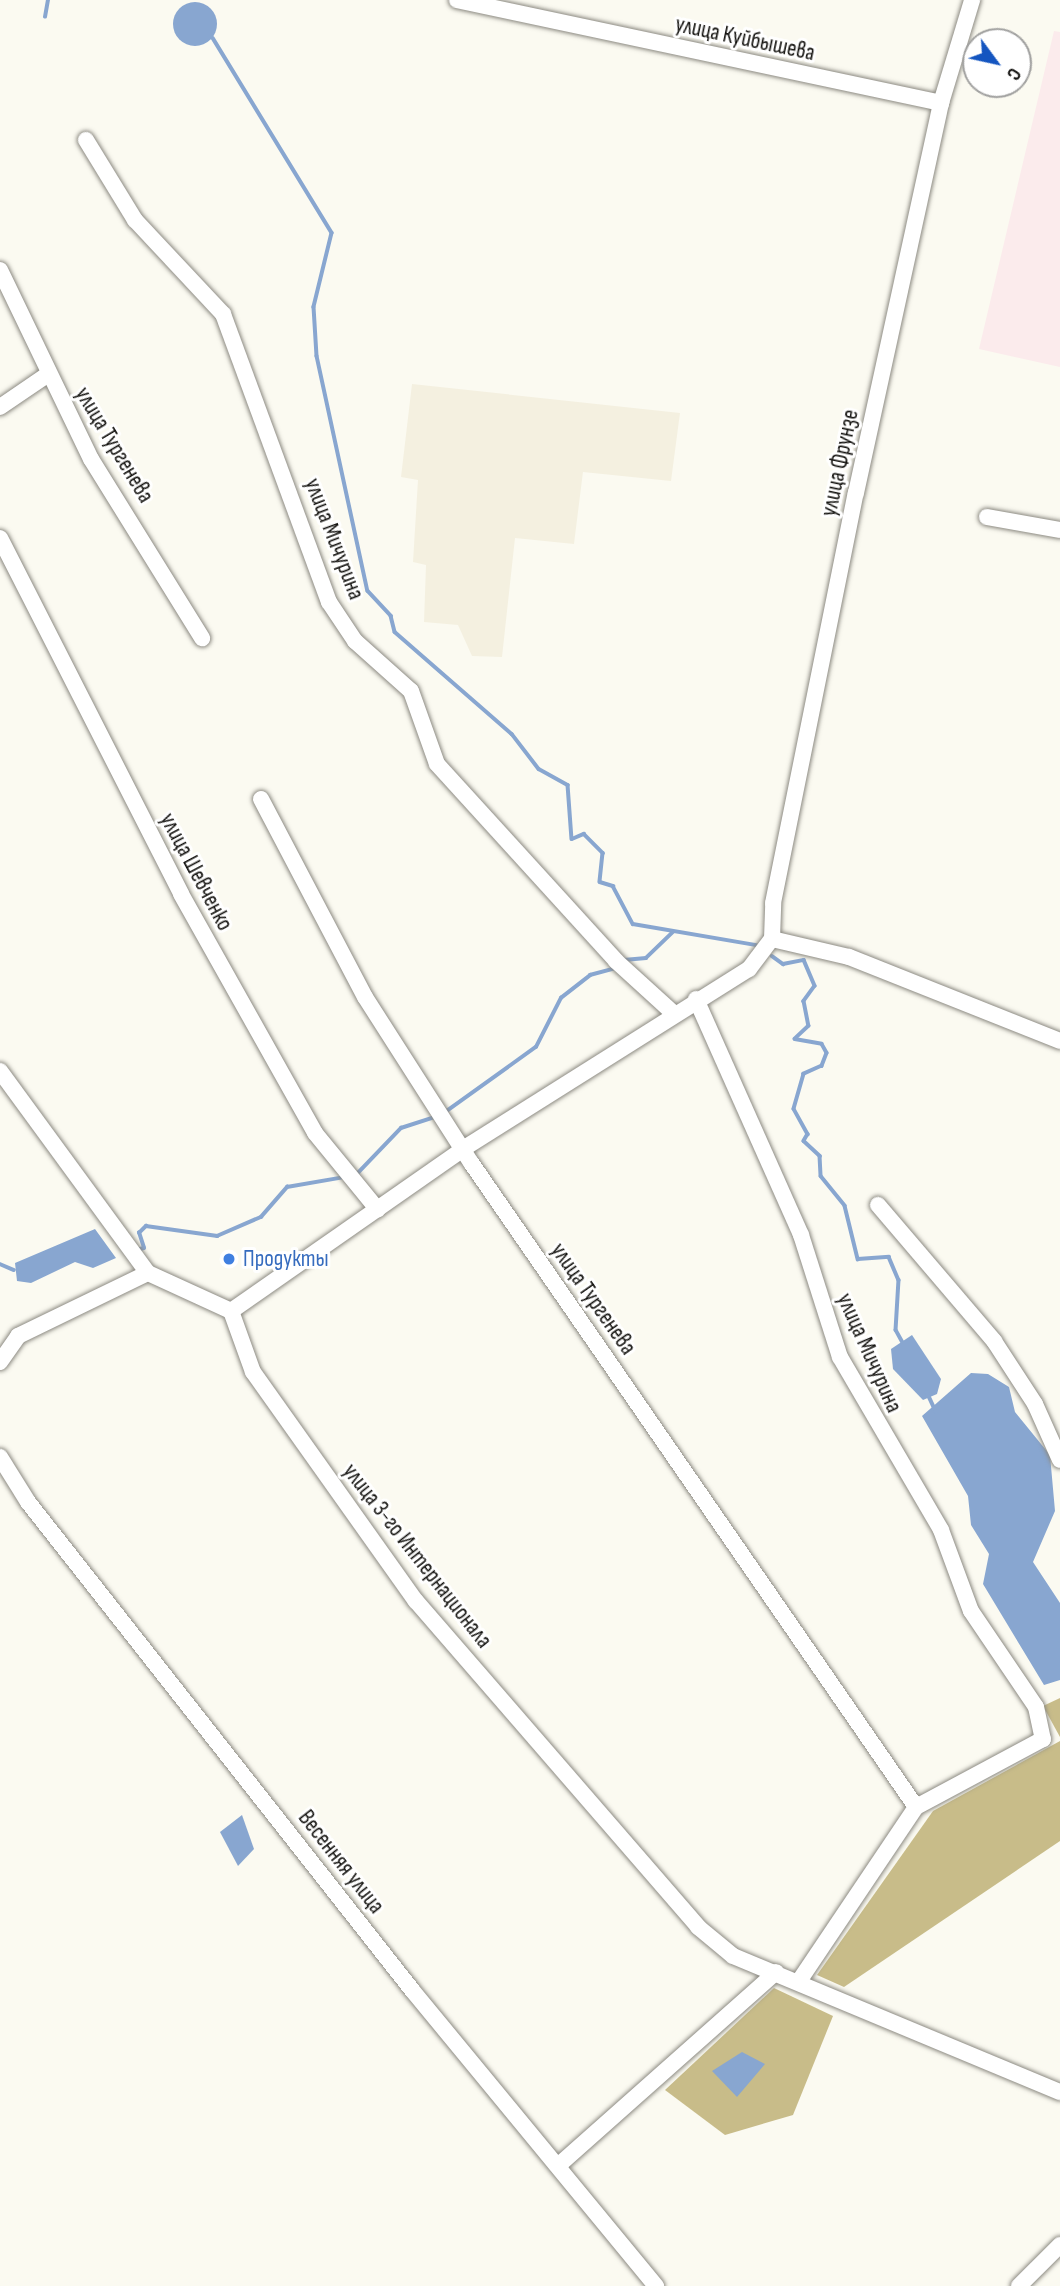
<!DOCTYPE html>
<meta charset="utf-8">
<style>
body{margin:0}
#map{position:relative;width:1060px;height:2286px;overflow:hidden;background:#fbfaf1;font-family:"Sofia Sans Condensed",sans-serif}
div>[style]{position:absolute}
.built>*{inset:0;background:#f4f0e0}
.education>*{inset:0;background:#fbebec}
.forest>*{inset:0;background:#c8bc89}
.water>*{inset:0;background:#88a6d0}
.round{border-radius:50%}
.stream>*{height:3.5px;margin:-1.75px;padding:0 1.75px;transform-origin:1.75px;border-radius:1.75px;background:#88a6d0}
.roads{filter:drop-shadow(0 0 2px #8c8a82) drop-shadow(0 0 2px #8c8a82)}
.minor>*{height:16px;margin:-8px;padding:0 8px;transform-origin:8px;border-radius:8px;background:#fff}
.dots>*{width:19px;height:19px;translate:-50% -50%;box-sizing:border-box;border:4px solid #fff;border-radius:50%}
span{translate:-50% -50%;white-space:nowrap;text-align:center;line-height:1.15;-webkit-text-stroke:6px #fff;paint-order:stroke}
.street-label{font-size:23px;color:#12110e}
.shop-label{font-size:23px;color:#366cbe}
.left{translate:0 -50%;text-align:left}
.north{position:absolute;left:962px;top:28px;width:70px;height:70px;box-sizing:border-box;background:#fff;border:2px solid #a0a09f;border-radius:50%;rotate:123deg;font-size:19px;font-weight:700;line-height:28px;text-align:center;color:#12110e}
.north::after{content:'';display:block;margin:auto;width:24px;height:32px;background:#1455c0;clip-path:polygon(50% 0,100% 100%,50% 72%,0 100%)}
</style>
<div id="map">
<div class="built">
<i style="clip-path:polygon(412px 384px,680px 413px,671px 481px,583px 472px,574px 544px,515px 538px,502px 657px,472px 656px,458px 625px,424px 622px,426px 565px,413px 562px,418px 480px,401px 477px)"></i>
</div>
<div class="education">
<i style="clip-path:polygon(1054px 31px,1060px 32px,1060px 367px,979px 349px)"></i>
</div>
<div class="forest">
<i style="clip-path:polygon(1060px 1698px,1060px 1737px,1043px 1706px)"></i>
<i style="clip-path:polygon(1060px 1741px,1060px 1841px,844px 1987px,817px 1975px,933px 1811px)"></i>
<i style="clip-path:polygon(774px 1988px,833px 2016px,793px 2115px,725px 2135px,665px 2090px)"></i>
</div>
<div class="water">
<i class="round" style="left:173px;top:2px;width:44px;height:44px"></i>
<i style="clip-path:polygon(95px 1229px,116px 1258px,93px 1268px,75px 1262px,31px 1283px,17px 1281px,15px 1263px)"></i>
<i style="clip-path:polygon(912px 1335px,941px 1379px,937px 1394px,923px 1400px,893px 1369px,891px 1349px)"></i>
<i style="clip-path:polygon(971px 1373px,988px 1374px,1009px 1387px,1015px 1412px,1050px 1455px,1055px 1511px,1033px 1562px,1060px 1603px,1060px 1680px,1044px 1685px,983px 1584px,989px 1554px,971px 1525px,968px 1496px,922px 1416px)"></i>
<i style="clip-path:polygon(242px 1815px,254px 1849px,238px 1866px,220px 1832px)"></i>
<i style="clip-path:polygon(742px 2052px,765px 2064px,737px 2097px,712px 2071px)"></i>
</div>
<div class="stream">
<i style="left:45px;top:17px;width:17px;rotate:-80deg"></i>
<i style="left:213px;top:38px;width:228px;rotate:58.6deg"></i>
<i style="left:332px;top:233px;width:76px;rotate:103.7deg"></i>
<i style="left:314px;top:307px;width:49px;rotate:86.5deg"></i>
<i style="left:317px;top:356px;width:240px;rotate:77.8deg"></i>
<i style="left:368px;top:591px;width:34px;rotate:47deg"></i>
<i style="left:391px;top:616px;width:16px;rotate:76deg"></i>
<i style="left:395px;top:632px;width:155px;rotate:41.1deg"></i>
<i style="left:512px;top:734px;width:44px;rotate:52.4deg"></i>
<i style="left:539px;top:769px;width:33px;rotate:29deg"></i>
<i style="left:568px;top:785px;width:54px;rotate:85.8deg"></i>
<i style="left:572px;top:839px;width:13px;rotate:-23deg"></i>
<i style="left:584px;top:834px;width:27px;rotate:45deg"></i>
<i style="left:603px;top:853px;width:29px;rotate:96deg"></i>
<i style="left:600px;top:882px;width:14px;rotate:17deg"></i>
<i style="left:613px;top:886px;width:43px;rotate:62.2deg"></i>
<i style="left:633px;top:924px;width:125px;rotate:9.7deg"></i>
<i style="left:772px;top:956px;width:14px;rotate:36deg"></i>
<i style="left:783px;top:964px;width:21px;rotate:-11deg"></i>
<i style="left:804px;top:960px;width:28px;rotate:67deg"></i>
<i style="left:815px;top:986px;width:19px;rotate:126deg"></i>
<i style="left:804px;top:1001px;width:25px;rotate:79deg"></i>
<i style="left:809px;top:1026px;width:19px;rotate:137deg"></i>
<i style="left:795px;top:1039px;width:27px;rotate:10deg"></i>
<i style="left:822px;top:1044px;width:10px;rotate:61deg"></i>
<i style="left:827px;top:1053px;width:14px;rotate:111deg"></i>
<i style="left:822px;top:1066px;width:20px;rotate:156deg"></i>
<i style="left:804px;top:1074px;width:36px;rotate:106deg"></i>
<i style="left:794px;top:1109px;width:29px;rotate:61deg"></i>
<i style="left:808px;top:1134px;width:8px;rotate:120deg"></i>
<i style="left:804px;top:1141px;width:22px;rotate:43deg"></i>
<i style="left:820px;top:1156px;width:20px;rotate:87deg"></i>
<i style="left:821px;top:1176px;width:38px;rotate:51deg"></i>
<i style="left:845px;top:1206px;width:55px;rotate:76.2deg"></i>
<i style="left:858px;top:1259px;width:31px;rotate:-4deg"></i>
<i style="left:889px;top:1257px;width:25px;rotate:67deg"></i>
<i style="left:899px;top:1280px;width:50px;rotate:93.4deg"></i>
<i style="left:896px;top:1330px;width:13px;rotate:61deg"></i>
<i style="left:624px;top:960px;width:22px;rotate:-5deg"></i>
<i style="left:646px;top:958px;width:37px;rotate:-44deg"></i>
<i style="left:444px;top:1113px;width:113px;rotate:-35.7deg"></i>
<i style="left:536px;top:1047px;width:55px;rotate:-63deg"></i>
<i style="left:561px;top:998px;width:37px;rotate:-38deg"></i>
<i style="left:590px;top:975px;width:27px;rotate:-15deg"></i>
<i style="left:356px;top:1175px;width:65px;rotate:-46.2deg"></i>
<i style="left:401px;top:1128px;width:38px;rotate:-18deg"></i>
<i style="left:136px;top:1250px;width:8px;rotate:-14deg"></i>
<i style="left:144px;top:1248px;width:16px;rotate:-108deg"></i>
<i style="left:139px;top:1233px;width:10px;rotate:-45deg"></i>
<i style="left:146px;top:1226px;width:72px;rotate:8deg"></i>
<i style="left:217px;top:1236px;width:48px;rotate:-23.4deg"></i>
<i style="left:261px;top:1217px;width:40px;rotate:-49deg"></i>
<i style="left:287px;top:1187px;width:59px;rotate:-9.8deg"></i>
<i style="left:0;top:1264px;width:15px;rotate:23deg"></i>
<i style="left:927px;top:1392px;width:21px;rotate:65deg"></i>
</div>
<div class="roads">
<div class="minor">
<i style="left:457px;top:0;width:495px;rotate:12deg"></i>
<i style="left:86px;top:140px;width:94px;rotate:58.5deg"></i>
<i style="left:135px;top:220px;width:129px;rotate:46.9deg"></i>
<i style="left:223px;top:314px;width:307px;rotate:69.8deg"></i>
<i style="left:329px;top:602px;width:47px;rotate:56.3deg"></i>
<i style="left:355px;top:641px;width:75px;rotate:41.8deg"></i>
<i style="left:411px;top:691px;width:77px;rotate:70.4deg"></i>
<i style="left:437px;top:764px;width:266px;rotate:47.7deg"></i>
<i style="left:616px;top:961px;width:76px;rotate:42.3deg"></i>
<i style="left:0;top:270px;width:210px;rotate:64.3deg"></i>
<i style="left:91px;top:459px;width:211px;rotate:58.2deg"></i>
<i style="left:0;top:407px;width:57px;rotate:-34.2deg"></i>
<i style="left:987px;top:517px;width:74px;rotate:10.1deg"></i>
<i style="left:0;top:538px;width:399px;rotate:63deg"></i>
<i style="left:181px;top:894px;width:274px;rotate:60.7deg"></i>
<i style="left:315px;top:1133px;width:99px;rotate:50.7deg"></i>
<i style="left:261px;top:799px;width:224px;rotate:62.3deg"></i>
<i style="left:365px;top:997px;width:198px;rotate:57.4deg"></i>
<i style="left:472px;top:1164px;width:781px;rotate:55.37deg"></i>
<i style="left:772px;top:939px;width:36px;rotate:-88deg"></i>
<i style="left:773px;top:903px;width:418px;rotate:-78.6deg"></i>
<i style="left:856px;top:493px;width:399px;rotate:-77.7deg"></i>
<i style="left:941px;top:103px;width:108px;rotate:-73.2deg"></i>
<i style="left:772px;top:939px;width:79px;rotate:13.2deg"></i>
<i style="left:849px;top:957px;width:227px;rotate:21.7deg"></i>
<i style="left:696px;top:999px;width:258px;rotate:66deg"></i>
<i style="left:801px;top:1235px;width:128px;rotate:72.3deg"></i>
<i style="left:840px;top:1357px;width:200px;rotate:59.7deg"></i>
<i style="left:941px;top:1530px;width:86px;rotate:69.7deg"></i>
<i style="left:971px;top:1611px;width:116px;rotate:55.9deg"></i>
<i style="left:1036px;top:1707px;width:33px;rotate:78deg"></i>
<i style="left:1043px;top:1739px;width:144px;rotate:151.8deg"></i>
<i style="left:916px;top:1807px;width:210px;rotate:123.9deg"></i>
<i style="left:0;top:1071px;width:250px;rotate:53.8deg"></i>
<i style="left:148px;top:1273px;width:91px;rotate:24.6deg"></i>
<i style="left:231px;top:1311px;width:65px;rotate:70.2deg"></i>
<i style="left:253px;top:1372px;width:281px;rotate:54.6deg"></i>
<i style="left:416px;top:1601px;width:431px;rotate:49.1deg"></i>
<i style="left:698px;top:1927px;width:45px;rotate:39.6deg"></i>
<i style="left:733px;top:1956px;width:354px;rotate:22.6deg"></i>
<i style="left:878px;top:1205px;width:179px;rotate:49.5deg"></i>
<i style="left:994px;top:1341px;width:75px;rotate:56.9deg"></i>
<i style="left:1035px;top:1404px;width:61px;rotate:65.9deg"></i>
<i style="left:231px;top:1311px;width:287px;rotate:-34.9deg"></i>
<i style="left:466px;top:1147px;width:334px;rotate:-32.2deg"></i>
<i style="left:749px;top:969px;width:38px;rotate:-53deg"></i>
<i style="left:0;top:1362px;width:32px;rotate:-55deg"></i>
<i style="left:18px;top:1336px;width:144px;rotate:-25.9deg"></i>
<i style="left:0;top:1457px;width:53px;rotate:58.1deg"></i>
<i style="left:28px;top:1502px;width:621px;rotate:51.8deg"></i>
<i style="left:412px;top:1990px;width:384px;rotate:50.5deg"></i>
<i style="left:560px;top:2164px;width:289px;rotate:-41.6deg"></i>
<i style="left:1019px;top:2286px;width:58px;rotate:-45deg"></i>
</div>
</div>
<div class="dots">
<i style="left:229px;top:1259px;background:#3f7fe0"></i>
</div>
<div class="street-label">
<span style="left:745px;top:39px;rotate:12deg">улица Куйбышева</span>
<span style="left:114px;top:445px;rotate:59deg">улица Тургенева</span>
<span style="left:840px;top:463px;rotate:-78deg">улица Фрунзе</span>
<span style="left:334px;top:539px;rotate:69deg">улица Мичурина</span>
<span style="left:196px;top:872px;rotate:62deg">улица Шевченко</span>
<span style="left:593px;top:1299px;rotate:55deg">улица Тургенева</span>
<span style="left:869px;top:1353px;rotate:66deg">улица Мичурина</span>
<span style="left:417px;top:1556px;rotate:52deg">улица 3-го Интернационала</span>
<span style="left:341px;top:1862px;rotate:52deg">Весенняя улица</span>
</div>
<div class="shop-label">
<span class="left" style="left:243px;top:1259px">Продукты</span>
</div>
<div class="north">С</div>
</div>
